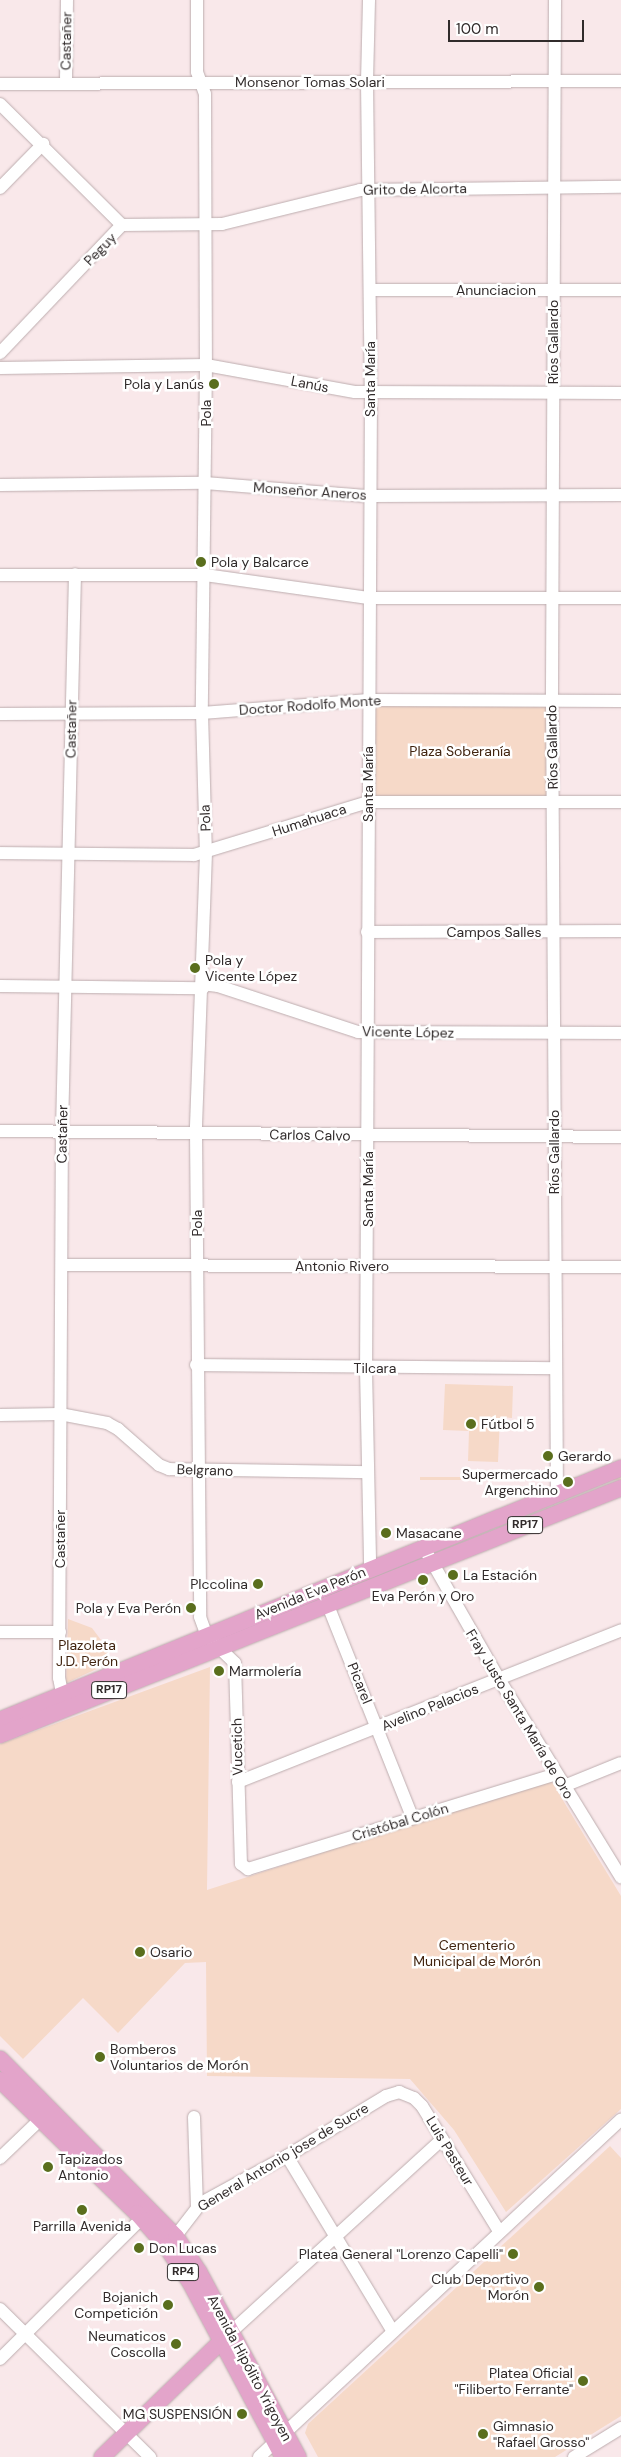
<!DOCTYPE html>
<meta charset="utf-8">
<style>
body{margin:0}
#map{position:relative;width:621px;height:2457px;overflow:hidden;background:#f9e8ea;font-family:"DM Sans",sans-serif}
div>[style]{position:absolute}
.green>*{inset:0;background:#f6d9c8;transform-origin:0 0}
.roads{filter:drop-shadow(0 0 1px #bdadaf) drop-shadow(0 0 1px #bdadaf)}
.minor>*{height:12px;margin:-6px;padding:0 6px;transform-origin:6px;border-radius:6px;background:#fff}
.major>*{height:16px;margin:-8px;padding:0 8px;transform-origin:8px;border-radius:8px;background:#e3a4ca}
.dots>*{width:14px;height:14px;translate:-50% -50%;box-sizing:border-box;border:2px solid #fff;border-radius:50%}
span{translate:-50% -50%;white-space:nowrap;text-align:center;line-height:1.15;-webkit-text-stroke:5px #fff;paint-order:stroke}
.shield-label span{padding:1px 4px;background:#fff;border:1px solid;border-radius:4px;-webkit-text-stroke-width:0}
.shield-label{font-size:12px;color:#312b2b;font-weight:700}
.street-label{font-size:14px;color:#312b2b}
.poi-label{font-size:14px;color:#312b2b}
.right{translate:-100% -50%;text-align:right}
.left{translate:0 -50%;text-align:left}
.park-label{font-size:14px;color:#412410}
.scale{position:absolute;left:448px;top:20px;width:136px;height:22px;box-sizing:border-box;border:2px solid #312b2b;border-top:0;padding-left:6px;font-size:15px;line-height:18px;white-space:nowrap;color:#312b2b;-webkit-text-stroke:4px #fff;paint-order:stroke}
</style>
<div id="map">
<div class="green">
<i style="left:368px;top:700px;width:184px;height:102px"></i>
<i style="clip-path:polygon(445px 1384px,513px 1386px,512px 1418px,500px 1417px,498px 1462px,468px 1461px,469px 1431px,443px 1430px)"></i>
<i style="left:621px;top:1477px;width:3px;height:201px;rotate:90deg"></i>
<i style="clip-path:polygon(68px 1619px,92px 1628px,104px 1644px,112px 1662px,66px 1683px)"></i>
<i style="clip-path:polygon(210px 1667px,207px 1890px,550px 1779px,621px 1896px,621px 2109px,506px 2212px,454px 2130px,410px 2079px,207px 2076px,206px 1962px,185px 1963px,118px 2033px,83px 1998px,23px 2059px,0 2036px,0 1744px)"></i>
<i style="clip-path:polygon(610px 2146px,621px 2158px,621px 2416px,555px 2457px,318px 2457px,305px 2433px,308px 2424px)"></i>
</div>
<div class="roads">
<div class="minor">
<i style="left:197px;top:0;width:72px;rotate:90deg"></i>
<i style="left:197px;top:72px;width:23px;rotate:70deg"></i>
<i style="left:205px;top:94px;width:271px;rotate:89.8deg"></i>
<i style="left:206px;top:365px;width:348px;rotate:90.7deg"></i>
<i style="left:202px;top:713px;width:140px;rotate:88.4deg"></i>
<i style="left:206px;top:853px;width:279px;rotate:92.1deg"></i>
<i style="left:196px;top:1132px;width:485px;rotate:89.5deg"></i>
<i style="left:200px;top:1617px;width:20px;rotate:70deg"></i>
<i style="left:207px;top:1636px;width:39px;rotate:44deg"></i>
<i style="left:235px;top:1663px;width:201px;rotate:88.3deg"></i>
<i style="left:241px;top:1864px;width:9px;rotate:36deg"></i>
<i style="left:248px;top:1869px;width:322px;rotate:-17.1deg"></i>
<i style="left:369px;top:0;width:82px;rotate:91.4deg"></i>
<i style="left:367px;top:82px;width:311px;rotate:89.3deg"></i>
<i style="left:371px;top:393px;width:976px;rotate:90.29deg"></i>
<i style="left:366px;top:1369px;width:199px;rotate:88.8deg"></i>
<i style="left:555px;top:0;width:700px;rotate:90.25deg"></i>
<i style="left:552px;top:700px;width:795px;rotate:89.64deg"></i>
<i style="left:66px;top:81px;width:81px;rotate:-89.3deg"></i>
<i style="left:0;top:84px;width:621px;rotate:-0.28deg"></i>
<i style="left:0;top:104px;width:172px;rotate:44.8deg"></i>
<i style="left:0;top:188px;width:62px;rotate:-45.7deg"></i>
<i style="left:122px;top:225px;width:100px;rotate:-0.6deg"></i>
<i style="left:222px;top:224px;width:142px;rotate:-13.8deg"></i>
<i style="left:360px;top:190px;width:261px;rotate:-0.7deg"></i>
<i style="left:370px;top:290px;width:251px"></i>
<i style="left:0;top:353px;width:177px;rotate:-46.4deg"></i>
<i style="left:0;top:368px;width:206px;rotate:-0.8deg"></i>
<i style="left:206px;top:365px;width:151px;rotate:10.3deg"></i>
<i style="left:355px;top:392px;width:266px;rotate:0.2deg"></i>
<i style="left:0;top:485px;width:205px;rotate:-0.6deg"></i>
<i style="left:205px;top:483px;width:164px;rotate:4.6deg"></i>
<i style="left:368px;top:496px;width:253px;rotate:-0.2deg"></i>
<i style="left:0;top:575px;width:205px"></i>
<i style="left:205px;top:575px;width:165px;rotate:8deg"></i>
<i style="left:368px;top:598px;width:253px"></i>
<i style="left:0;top:714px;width:202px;rotate:-0.3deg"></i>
<i style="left:202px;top:713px;width:167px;rotate:-4.5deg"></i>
<i style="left:368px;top:700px;width:253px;rotate:0.2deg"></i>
<i style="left:0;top:853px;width:194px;rotate:0.6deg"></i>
<i style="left:194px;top:855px;width:182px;rotate:-16.9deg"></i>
<i style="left:368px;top:802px;width:253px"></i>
<i style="left:367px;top:932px;width:254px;rotate:-0.2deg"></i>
<i style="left:202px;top:984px;width:16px;rotate:7deg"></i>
<i style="left:218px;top:986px;width:147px;rotate:18.2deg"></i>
<i style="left:358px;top:1032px;width:263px;rotate:0.2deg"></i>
<i style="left:0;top:986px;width:203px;rotate:0.6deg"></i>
<i style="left:0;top:1131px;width:621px;rotate:0.55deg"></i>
<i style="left:62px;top:1265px;width:559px;rotate:0.2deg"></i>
<i style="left:196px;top:1365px;width:358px;rotate:0.5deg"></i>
<i style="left:0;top:1415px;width:60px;rotate:-1deg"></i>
<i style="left:60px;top:1414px;width:48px;rotate:10.8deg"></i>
<i style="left:107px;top:1423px;width:13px;rotate:29deg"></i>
<i style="left:118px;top:1429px;width:55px;rotate:41.3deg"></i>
<i style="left:159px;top:1465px;width:11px;rotate:22deg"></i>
<i style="left:169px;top:1469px;width:197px;rotate:0.9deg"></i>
<i style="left:424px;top:1548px;width:151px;rotate:60.2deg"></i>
<i style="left:499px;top:1679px;width:233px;rotate:58.4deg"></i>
<i style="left:327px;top:1603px;width:232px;rotate:68.3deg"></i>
<i style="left:0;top:1632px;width:60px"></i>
<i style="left:62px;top:1693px;width:15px;rotate:-101deg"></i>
<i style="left:59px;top:1678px;width:548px;rotate:-89.69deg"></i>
<i style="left:62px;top:1130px;width:556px;rotate:-88.66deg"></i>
<i style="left:238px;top:1782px;width:412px;rotate:-21.6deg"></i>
<i style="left:564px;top:1786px;width:61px;rotate:-22deg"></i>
<i style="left:194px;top:2117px;width:89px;rotate:88.1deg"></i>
<i style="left:287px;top:2156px;width:205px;rotate:58.9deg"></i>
<i style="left:0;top:2158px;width:65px;rotate:-43.8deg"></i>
<i style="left:171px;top:2242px;width:49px;rotate:-52.4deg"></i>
<i style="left:201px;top:2203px;width:98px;rotate:-28.7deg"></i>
<i style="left:287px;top:2156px;width:116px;rotate:-31.2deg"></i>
<i style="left:386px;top:2096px;width:14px;rotate:-17deg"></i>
<i style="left:399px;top:2092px;width:16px;rotate:22deg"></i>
<i style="left:414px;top:2098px;width:11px;rotate:45deg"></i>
<i style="left:422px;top:2106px;width:147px;rotate:58.4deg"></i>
<i style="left:0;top:2309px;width:211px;rotate:44.6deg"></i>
<i style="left:231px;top:2332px;width:286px;rotate:-42.4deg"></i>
<i style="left:0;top:2359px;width:200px;rotate:-44.8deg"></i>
<i style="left:259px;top:2457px;width:495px;rotate:-43deg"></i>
<i style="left:574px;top:2457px;width:55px;rotate:-31.7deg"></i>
</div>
<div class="major">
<i style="left:0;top:1720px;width:670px;rotate:-22.09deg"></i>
<i style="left:0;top:1735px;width:668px;rotate:-21.69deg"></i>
<i style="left:0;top:2059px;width:250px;rotate:45.3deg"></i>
<i style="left:176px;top:2237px;width:42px;rotate:56.7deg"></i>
<i style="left:199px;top:2272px;width:210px;rotate:61.8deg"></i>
<i style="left:0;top:2080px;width:191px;rotate:44.2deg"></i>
<i style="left:137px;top:2213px;width:44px;rotate:48.7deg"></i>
<i style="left:166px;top:2246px;width:43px;rotate:56.3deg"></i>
<i style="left:190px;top:2282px;width:198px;rotate:62deg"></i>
<i style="left:102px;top:2457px;width:177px;rotate:-44.1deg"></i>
</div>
</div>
<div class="dots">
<i style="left:214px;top:384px;background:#5a6e1d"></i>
<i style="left:201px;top:562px;background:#5a6e1d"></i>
<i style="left:195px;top:968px;background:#5a6e1d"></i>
<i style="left:471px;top:1424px;background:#5a6e1d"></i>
<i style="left:548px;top:1456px;background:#5a6e1d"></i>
<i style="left:568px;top:1482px;background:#5a6e1d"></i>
<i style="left:386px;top:1533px;background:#5a6e1d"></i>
<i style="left:453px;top:1575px;background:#5a6e1d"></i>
<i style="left:423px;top:1580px;background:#5a6e1d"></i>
<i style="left:258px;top:1584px;background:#5a6e1d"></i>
<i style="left:191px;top:1608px;background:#5a6e1d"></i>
<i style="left:219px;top:1671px;background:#5a6e1d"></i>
<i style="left:140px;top:1952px;background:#5a6e1d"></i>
<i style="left:100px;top:2057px;background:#5a6e1d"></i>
<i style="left:48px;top:2167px;background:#5a6e1d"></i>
<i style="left:82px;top:2210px;background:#5a6e1d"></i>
<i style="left:139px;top:2248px;background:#5a6e1d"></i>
<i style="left:513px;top:2254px;background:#5a6e1d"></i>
<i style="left:539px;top:2287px;background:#5a6e1d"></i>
<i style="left:168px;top:2305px;background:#5a6e1d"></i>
<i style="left:176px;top:2344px;background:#5a6e1d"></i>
<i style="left:583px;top:2381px;background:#5a6e1d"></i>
<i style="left:242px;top:2414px;background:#5a6e1d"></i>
<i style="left:483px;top:2434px;background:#5a6e1d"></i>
</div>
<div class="shield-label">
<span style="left:525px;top:1525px">RP17</span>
<span style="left:109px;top:1690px">RP17</span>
<span style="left:183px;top:2272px">RP4</span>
</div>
<div class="street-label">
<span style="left:66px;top:41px;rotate:-89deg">Castañer</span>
<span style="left:310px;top:82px">Monsenor Tomas Solari</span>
<span style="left:415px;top:189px;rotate:-1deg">Grito de Alcorta</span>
<span style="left:100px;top:249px;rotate:-46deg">Peguy</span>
<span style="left:496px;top:290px">Anunciacion</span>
<span style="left:553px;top:342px;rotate:-90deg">Ríos Gallardo</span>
<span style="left:370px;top:379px;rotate:-90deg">Santa María</span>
<span style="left:310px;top:384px;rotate:11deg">Lanús</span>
<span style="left:206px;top:413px;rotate:-90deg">Pola</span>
<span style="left:310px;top:491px;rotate:4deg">Monseñor Aneros</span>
<span style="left:310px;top:705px;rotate:-4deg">Doctor Rodolfo Monte</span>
<span style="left:71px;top:729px;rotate:-89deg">Castañer</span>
<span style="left:552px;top:747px;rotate:-91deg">Ríos Gallardo</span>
<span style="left:368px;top:784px;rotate:-90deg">Santa María</span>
<span style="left:205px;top:818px;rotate:-92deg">Pola</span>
<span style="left:309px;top:820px;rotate:-18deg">Humahuaca</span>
<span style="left:494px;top:932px">Campos Salles</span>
<span style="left:408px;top:1032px;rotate:1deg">Vicente López</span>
<span style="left:62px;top:1134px;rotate:-89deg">Castañer</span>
<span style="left:310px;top:1135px;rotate:1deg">Carlos Calvo</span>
<span style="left:554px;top:1152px;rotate:-90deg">Ríos Gallardo</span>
<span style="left:368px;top:1189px;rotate:-90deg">Santa María</span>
<span style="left:197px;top:1223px;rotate:-90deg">Pola</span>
<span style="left:342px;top:1266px">Antonio Rivero</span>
<span style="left:375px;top:1368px">Tilcara</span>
<span style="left:205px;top:1470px;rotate:2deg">Belgrano</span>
<span style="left:60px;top:1539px;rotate:-90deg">Castañer</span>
<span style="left:310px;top:1593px;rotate:-22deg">Avenida Eva Perón</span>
<span style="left:360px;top:1683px;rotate:68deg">Picarel</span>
<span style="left:430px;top:1707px;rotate:-22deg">Avelino Palacios</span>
<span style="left:520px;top:1714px;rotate:59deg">Fray Justo Santa María de Oro</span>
<span style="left:237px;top:1747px;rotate:-91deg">Vucetich</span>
<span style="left:400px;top:1822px;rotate:-17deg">Cristóbal Colón</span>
<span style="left:450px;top:2151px;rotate:59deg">Luis Pasteur</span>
<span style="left:283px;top:2157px;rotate:-31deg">General Antonio jose de Sucre</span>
<span style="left:250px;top:2368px;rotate:62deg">Avenida Hipólito Yrigoyen</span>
</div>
<div class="poi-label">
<span class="right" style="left:204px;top:384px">Pola y Lanús</span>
<span class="left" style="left:211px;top:562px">Pola y Balcarce</span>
<span class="left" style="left:205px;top:968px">Pola y<br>Vicente López</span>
<span class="left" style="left:481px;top:1424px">Fútbol 5</span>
<span class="left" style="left:558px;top:1456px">Gerardo</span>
<span class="right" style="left:558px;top:1482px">Supermercado<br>Argenchino</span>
<span class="left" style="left:396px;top:1533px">Masacane</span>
<span class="left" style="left:463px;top:1575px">La Estación</span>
<span class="right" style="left:248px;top:1584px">PIccolina</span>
<span style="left:423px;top:1596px">Eva Perón y Oro</span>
<span class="right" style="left:181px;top:1608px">Pola y Eva Perón</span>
<span class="left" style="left:229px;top:1671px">Marmolería</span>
<span class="left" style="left:150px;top:1952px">Osario</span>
<span class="left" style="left:110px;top:2057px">Bomberos<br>Voluntarios de Morón</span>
<span class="left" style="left:58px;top:2167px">Tapizados<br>Antonio</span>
<span style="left:82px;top:2226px">Parrilla Avenida</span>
<span class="left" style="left:149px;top:2248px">Don Lucas</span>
<span class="right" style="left:503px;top:2254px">Platea General "Lorenzo Capelli"</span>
<span class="right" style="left:529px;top:2287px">Club Deportivo<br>Morón</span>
<span class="right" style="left:158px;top:2305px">Bojanich<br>Competición</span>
<span class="right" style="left:166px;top:2344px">Neumaticos<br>Coscolla</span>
<span class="right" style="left:573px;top:2381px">Platea Oficial<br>"Filiberto Ferrante"</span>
<span class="right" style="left:232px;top:2414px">MG SUSPENSIÓN</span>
<span class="left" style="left:493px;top:2434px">Gimnasio<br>"Rafael Grosso"</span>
</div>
<div class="park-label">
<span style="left:460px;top:751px">Plaza Soberanía</span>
<span style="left:87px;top:1653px">Plazoleta<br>J.D. Perón</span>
<span style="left:477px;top:1953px">Cementerio<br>Municipal de Morón</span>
</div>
<div class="scale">100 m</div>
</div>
